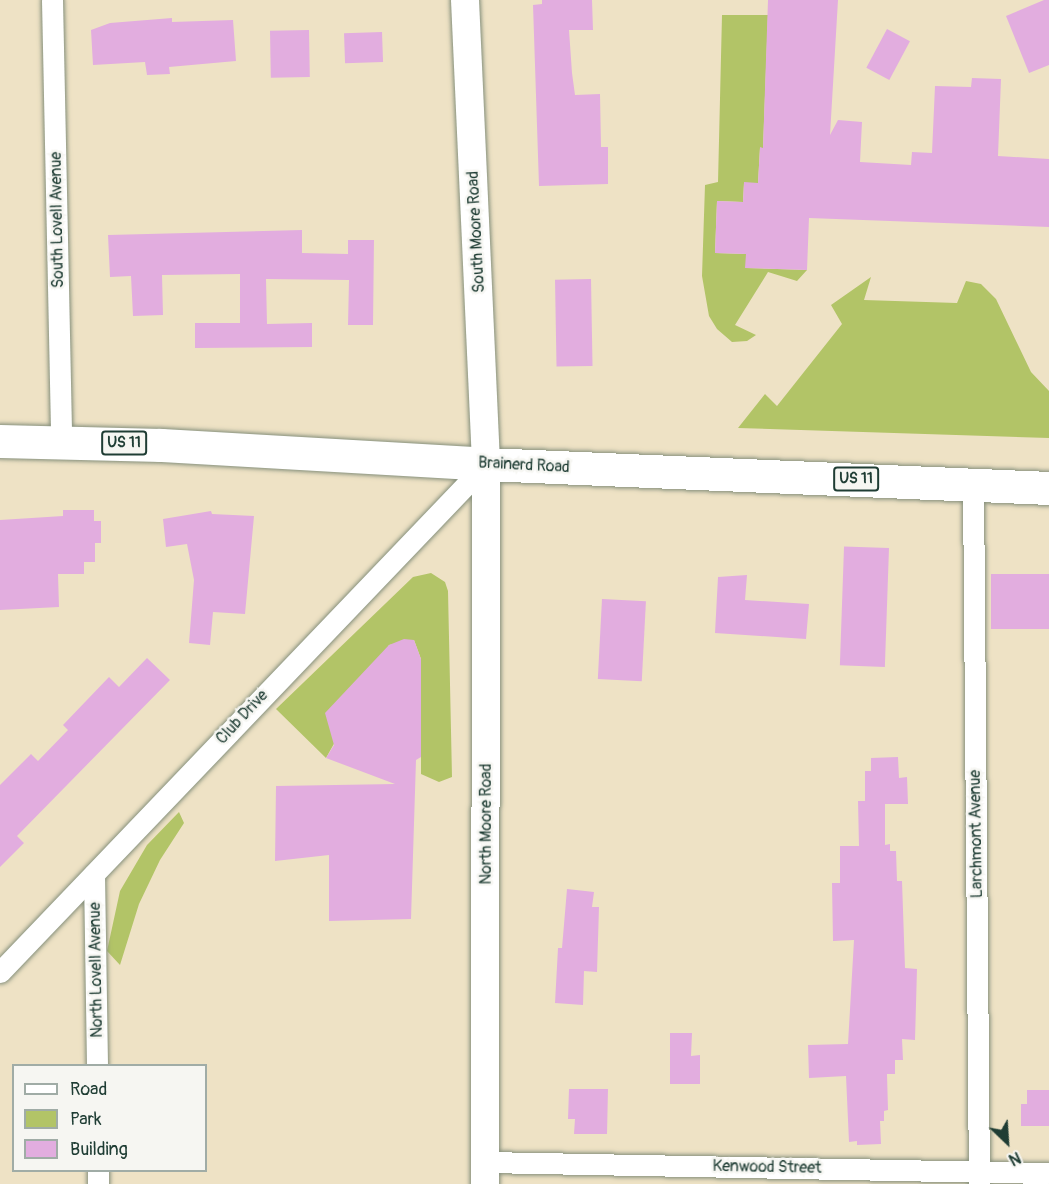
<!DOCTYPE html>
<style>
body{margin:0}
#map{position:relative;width:1049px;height:1184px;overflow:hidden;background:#eee2c5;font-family:Pangolin,sans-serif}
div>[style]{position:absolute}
.green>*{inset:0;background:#b2c467}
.building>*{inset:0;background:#e2addf;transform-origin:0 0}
.roads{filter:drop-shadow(0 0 2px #86907c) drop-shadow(0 0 2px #86907c)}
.minor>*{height:21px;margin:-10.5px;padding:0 10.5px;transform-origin:10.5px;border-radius:10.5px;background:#fff}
.secondary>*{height:28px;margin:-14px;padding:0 14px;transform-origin:14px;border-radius:14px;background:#fff}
.primary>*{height:33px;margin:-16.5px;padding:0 16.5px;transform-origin:16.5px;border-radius:16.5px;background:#fff}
span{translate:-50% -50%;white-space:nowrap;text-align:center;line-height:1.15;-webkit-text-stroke:5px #f6f6f2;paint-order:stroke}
.shield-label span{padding:2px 4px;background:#f6f6f2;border:2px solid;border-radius:4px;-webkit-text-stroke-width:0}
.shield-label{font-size:15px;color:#1f3d34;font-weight:700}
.street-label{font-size:16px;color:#1f3d34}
.legend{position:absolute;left:12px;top:1064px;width:195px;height:108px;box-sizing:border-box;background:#f6f6f2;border:2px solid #a0aca6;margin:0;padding:8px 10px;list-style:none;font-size:18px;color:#1f3d34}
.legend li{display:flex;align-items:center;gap:12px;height:30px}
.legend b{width:30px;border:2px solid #a0aca6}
.north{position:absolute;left:977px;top:1112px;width:60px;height:60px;-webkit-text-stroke:4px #f6f6f2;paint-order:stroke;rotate:155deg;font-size:16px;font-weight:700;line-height:24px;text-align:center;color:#1f3d34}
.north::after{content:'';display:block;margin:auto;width:21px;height:27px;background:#1f3d34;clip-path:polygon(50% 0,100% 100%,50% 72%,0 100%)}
</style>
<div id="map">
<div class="green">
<i style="clip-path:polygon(722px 15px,768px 15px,763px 148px,760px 148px,758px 183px,744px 183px,743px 202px,717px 201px,715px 253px,746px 254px,746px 268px,807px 270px,797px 281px,768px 272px,735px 325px,756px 335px,747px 341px,732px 342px,717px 329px,709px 316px,702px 276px,705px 185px,718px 182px)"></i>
<i style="clip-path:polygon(871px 277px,864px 300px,957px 303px,966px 281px,981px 284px,996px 299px,1031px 372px,1049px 391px,1049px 438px,738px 428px,765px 394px,777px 406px,842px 324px,831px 305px)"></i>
<i style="clip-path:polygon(431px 573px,445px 582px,448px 591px,452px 777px,439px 782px,421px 774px,421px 659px,414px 640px,389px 645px,326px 758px,276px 709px,413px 577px)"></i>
<i style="clip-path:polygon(179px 812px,184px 823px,160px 860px,139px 904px,120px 965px,107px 951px,120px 891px,147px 845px)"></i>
</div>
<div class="building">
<i style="clip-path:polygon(542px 0,592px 0,593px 30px,569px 30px,572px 73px,575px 95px,600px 94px,601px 147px,608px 147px,608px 184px,539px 186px,533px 5px,542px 4px)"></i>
<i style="clip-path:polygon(768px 0,838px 0,830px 135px,838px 120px,862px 122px,860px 162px,911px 165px,912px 152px,932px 153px,935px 86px,971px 87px,972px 78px,1001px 79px,998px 156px,1049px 159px,1049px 227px,809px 218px,807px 270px,745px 268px,746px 254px,715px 253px,717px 201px,743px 202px,744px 182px,758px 183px,760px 147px,763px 148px)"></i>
<i style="clip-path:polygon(1044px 0,1049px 0,1049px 65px,1029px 73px,1006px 16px)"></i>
<i style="clip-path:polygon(172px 18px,172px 22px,233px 20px,236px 61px,169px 67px,170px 74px,147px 75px,145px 62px,93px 65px,91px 30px,110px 23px)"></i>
<i style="left:887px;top:29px;width:26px;height:44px;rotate:28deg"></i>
<i style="left:309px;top:30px;width:47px;height:39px;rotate:89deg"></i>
<i style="left:382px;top:32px;width:30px;height:38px;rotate:88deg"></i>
<i style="clip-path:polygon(302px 230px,302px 253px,348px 254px,348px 240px,374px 240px,373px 325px,348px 325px,349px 280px,266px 279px,267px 324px,312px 323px,312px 347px,195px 348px,195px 323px,240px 323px,240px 274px,162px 275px,163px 315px,133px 316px,131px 276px,110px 277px,108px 235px)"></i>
<i style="left:591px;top:279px;width:87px;height:36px;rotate:89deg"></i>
<i style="clip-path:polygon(63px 510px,94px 510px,94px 521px,101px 521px,101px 543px,95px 543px,95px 562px,84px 562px,84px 574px,58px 574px,59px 607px,0 610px,0 520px,63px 516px)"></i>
<i style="clip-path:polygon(211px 511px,212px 514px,254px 516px,245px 614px,213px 612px,210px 645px,189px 643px,194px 580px,187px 544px,166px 547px,163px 519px)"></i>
<i style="left:889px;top:548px;width:119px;height:45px;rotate:92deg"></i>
<i style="left:1049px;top:574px;width:55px;height:58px;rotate:90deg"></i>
<i style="clip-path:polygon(747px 575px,745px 600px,809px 604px,806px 639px,715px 633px,718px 577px)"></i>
<i style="left:602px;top:599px;width:44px;height:80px;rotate:3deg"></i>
<i style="clip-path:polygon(404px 639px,414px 640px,421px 659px,421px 757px,416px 760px,411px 919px,329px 921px,329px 855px,275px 861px,276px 786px,395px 784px,326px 758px,334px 745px,325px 713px,389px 645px)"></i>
<i style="clip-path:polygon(147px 658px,170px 680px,17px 836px,24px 843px,0 867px,0 785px,31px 754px,38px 761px,68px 730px,63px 725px,109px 677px,119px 687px)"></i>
<i style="clip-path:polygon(898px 757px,899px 778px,907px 777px,908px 804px,885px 804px,885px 845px,890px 844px,890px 851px,896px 851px,897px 881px,902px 881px,905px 968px,917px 969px,915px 1040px,902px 1039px,903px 1060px,895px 1060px,895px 1074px,887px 1074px,888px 1110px,884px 1111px,884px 1121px,880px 1121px,881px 1144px,857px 1145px,857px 1141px,849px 1142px,846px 1076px,809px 1078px,808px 1045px,848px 1044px,854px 940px,833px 941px,832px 883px,840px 883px,840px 846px,859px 846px,858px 801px,865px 801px,865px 771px,871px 771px,871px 758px)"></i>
<i style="clip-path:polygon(567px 889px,594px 892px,592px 907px,599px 907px,597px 972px,584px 971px,583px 1005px,555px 1003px,558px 948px,562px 948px)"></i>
<i style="clip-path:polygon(670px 1033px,692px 1033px,691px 1056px,700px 1055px,700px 1084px,670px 1084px)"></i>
<i style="clip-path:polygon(569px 1089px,608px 1089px,607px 1134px,574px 1134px,575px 1119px,568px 1119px)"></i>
<i style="clip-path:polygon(1027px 1090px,1049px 1090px,1049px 1126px,1021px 1126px,1021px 1104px,1027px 1104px)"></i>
</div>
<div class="roads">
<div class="minor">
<i style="left:52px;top:0;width:441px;rotate:88.8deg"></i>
<i style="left:973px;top:485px;width:699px;rotate:89.51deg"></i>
<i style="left:94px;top:874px;width:192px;rotate:89.1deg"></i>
<i style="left:0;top:972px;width:703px;rotate:-46.27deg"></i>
<i style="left:485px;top:1162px;width:564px;rotate:1.12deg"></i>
<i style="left:98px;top:1170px;width:14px;rotate:90deg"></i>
</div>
<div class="secondary">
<i style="left:465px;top:0;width:464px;rotate:87.4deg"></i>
<i style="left:486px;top:464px;width:720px;rotate:90.08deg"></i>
</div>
<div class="primary">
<i style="left:0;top:441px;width:161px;rotate:1.4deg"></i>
<i style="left:161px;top:445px;width:326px;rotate:3.3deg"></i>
<i style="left:486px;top:464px;width:564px;rotate:2.44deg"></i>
</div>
</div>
<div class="shield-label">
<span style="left:124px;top:443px">US 11</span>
<span style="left:856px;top:479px">US 11</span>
</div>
<div class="street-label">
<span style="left:57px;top:220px;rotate:-91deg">South Lovell Avenue</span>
<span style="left:476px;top:232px;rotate:-93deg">South Moore Road</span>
<span style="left:524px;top:465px;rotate:3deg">Brainerd Road</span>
<span style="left:242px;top:717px;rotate:-47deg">Club Drive</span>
<span style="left:486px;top:824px;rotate:-90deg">North Moore Road</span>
<span style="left:976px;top:834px;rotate:-91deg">Larchmont Avenue</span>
<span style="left:96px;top:970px;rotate:-91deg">North Lovell Avenue</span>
<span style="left:767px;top:1167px;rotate:1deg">Kenwood Street</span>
</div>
<ul class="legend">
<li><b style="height:8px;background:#fff"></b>Road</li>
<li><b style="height:16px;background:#b2c467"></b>Park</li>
<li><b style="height:16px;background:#e2addf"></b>Building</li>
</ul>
<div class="north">N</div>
</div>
